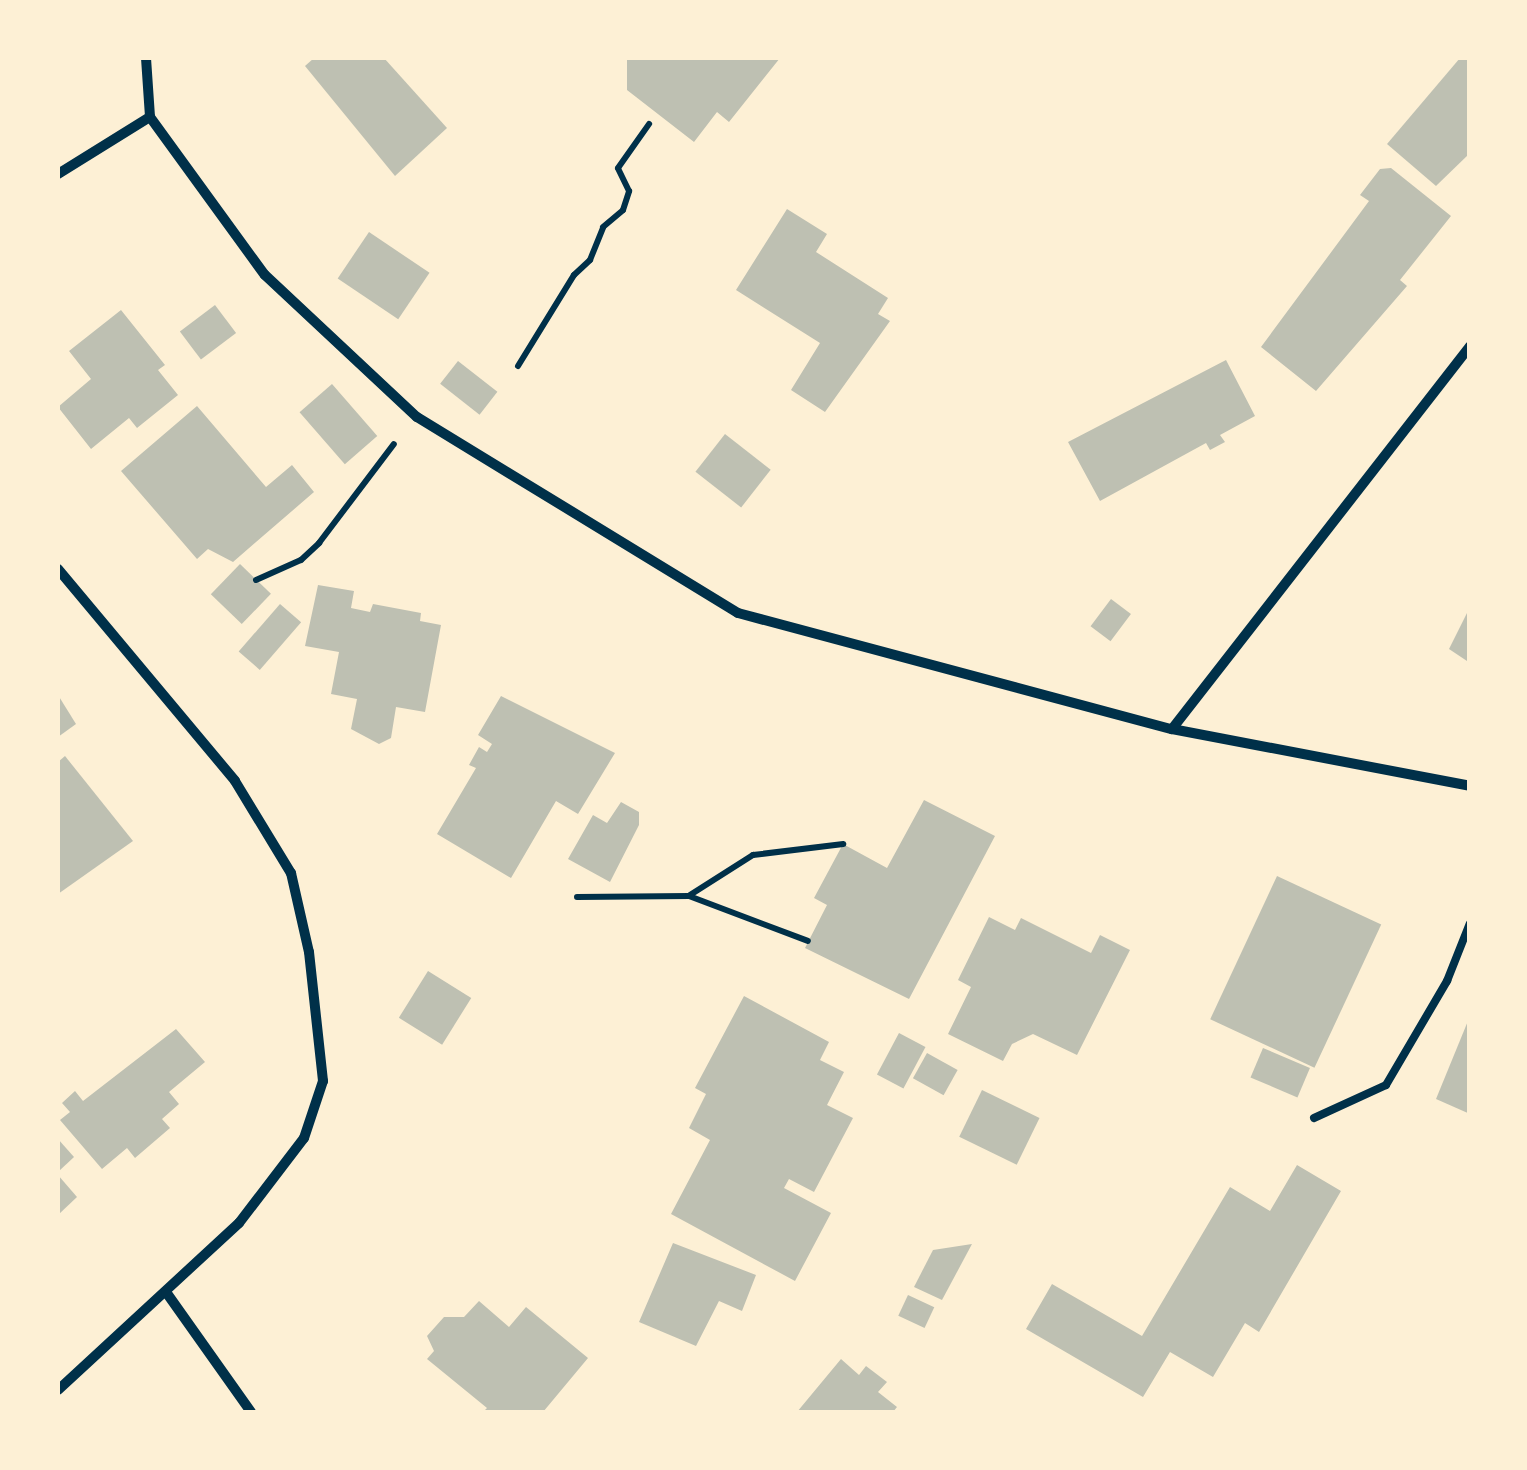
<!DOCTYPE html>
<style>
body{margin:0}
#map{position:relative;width:1527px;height:1470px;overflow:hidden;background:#fdf0d5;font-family:Cabin,sans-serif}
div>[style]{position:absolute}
.building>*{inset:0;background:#bec0b2;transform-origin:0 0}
.path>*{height:6px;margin:-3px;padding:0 3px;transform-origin:3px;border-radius:3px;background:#003049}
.service>*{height:8px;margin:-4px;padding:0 4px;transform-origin:4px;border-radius:4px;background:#003049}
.minor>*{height:10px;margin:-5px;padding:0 5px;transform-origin:5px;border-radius:5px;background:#003049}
span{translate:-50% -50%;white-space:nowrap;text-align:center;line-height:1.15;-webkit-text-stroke:8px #fdf0d5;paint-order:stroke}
.frame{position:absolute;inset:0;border:60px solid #fdf0d5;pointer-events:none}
</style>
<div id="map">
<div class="building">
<i style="clip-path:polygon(314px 58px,384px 58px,447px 128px,395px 176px,305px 66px)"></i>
<i style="clip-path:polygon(627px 58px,780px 58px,729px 122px,717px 112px,694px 142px,627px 90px)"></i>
<i style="clip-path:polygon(1460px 58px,1470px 58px,1470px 153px,1436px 186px,1387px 144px)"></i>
<i style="clip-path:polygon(1391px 168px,1451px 216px,1400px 280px,1407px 286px,1316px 391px,1261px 347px,1369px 201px,1360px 195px,1380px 169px)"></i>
<i style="clip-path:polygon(787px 209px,827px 234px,816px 252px,888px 298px,878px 314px,890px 321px,825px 412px,791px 390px,820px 343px,736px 290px)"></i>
<i style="left:369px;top:232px;width:73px;height:56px;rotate:34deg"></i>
<i style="left:215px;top:305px;width:35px;height:44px;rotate:53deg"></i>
<i style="clip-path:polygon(121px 310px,165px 365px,158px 370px,178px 395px,137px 428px,129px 418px,91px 449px,58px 407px,91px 379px,69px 351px)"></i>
<i style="clip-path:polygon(1226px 360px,1255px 416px,1220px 435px,1225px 442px,1210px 450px,1206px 443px,1100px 501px,1068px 442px)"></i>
<i style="left:458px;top:361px;width:50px;height:29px;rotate:38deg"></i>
<i style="left:332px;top:384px;width:69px;height:43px;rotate:49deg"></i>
<i style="clip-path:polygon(197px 406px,266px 487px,292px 465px,314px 492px,233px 562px,208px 549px,197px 559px,121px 471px)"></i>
<i style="left:725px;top:434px;width:58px;height:48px;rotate:38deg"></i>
<i style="left:240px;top:564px;width:43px;height:42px;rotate:44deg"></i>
<i style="clip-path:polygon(318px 585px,354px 591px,351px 608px,370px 612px,373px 604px,421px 613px,420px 621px,441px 625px,425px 712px,396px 707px,391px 738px,379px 744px,351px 729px,357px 699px,331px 694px,339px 652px,305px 646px)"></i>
<i style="left:1111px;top:599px;width:25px;height:34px;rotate:37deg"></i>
<i style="left:280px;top:604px;width:28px;height:63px;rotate:41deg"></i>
<i style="clip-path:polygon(1470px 607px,1470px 657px,1467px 661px,1449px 649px)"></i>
<i style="clip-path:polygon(58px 695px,76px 724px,58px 737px)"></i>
<i style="clip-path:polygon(501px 696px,615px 753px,578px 814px,556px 801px,511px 878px,437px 834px,476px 768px,469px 765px,479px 747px,487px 752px,492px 744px,478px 735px)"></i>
<i style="clip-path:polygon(65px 756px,133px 841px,58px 894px,58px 762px)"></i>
<i style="clip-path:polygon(924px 800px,995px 836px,909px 999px,805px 948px,827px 905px,814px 898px,843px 844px,887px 868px)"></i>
<i style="clip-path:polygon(621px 802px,639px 812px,639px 825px,610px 882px,568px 859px,593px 815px,607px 823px)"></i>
<i style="left:1277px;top:876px;width:115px;height:158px;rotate:25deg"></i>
<i style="clip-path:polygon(989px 917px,1015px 930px,1021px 918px,1091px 953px,1100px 935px,1130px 950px,1077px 1055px,1033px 1034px,1012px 1044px,1003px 1061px,948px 1034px,971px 987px,958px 980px)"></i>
<i style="left:428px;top:971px;width:51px;height:55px;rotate:32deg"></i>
<i style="clip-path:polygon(744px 996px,829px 1042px,820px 1060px,844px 1072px,827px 1105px,853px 1118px,814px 1192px,789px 1179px,784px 1188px,831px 1213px,795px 1281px,671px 1214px,710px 1140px,689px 1128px,706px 1094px,695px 1088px)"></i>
<i style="clip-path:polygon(1470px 1016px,1470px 1114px,1436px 1099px)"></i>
<i style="clip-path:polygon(176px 1029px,205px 1062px,169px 1092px,179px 1104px,162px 1119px,170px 1128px,135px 1158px,127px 1148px,102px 1169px,60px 1120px,70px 1112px,62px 1103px,75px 1091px,83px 1101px)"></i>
<i style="left:899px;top:1033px;width:30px;height:47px;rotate:28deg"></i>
<i style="left:1263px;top:1048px;width:51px;height:32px;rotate:23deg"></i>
<i style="left:927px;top:1053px;width:35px;height:29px;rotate:29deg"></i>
<i style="left:982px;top:1090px;width:64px;height:52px;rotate:26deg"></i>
<i style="clip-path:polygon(58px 1139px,74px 1157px,58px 1172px)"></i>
<i style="clip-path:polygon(1297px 1165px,1341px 1191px,1259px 1332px,1245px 1323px,1213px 1377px,1170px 1352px,1143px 1397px,1026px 1329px,1052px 1284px,1142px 1336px,1230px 1187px,1270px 1211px)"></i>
<i style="clip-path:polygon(58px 1175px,77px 1197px,58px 1215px)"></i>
<i style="clip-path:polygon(673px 1243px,756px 1275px,742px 1311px,719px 1301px,696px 1346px,639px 1322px)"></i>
<i style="clip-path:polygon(972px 1244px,942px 1300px,914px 1287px,933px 1250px)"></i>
<i style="left:908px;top:1295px;width:29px;height:23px;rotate:25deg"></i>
<i style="clip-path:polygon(479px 1301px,509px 1327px,526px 1307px,588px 1358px,543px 1412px,483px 1412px,487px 1408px,427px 1359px,434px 1351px,427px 1336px,444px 1317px,464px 1317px)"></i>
<i style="clip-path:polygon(841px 1359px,859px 1375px,866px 1366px,887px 1382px,878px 1392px,897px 1407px,893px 1412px,797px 1412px)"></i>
</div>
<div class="path">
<i style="left:518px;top:366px;width:107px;rotate:-58.4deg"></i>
<i style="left:574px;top:275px;width:22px;rotate:-43deg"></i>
<i style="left:590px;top:260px;width:35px;rotate:-68deg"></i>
<i style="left:603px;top:227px;width:26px;rotate:-40deg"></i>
<i style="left:623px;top:210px;width:20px;rotate:-72deg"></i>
<i style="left:629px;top:191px;width:25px;rotate:-116deg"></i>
<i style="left:618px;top:168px;width:54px;rotate:-54.8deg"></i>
<i style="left:256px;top:580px;width:49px;rotate:-24deg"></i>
<i style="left:301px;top:560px;width:25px;rotate:-43deg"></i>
<i style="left:319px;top:543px;width:124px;rotate:-52.9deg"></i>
<i style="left:690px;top:895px;width:75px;rotate:-32.4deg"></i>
<i style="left:753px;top:855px;width:91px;rotate:-7deg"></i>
<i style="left:577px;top:897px;width:112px;rotate:-0.5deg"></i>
<i style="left:689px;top:896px;width:127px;rotate:20.7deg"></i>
</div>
<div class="service">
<i style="left:1314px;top:1118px;width:79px;rotate:-24.6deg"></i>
<i style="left:1386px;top:1085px;width:121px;rotate:-59.6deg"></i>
<i style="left:1447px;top:981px;width:62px;rotate:-68.4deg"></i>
</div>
<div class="minor">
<i style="left:146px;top:58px;width:59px;rotate:86.1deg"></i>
<i style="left:150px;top:117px;width:195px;rotate:54deg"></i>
<i style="left:265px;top:275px;width:208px;rotate:43.1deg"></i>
<i style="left:417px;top:417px;width:376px;rotate:31.4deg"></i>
<i style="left:738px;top:613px;width:449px;rotate:15deg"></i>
<i style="left:1172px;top:729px;width:303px;rotate:10.8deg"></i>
<i style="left:58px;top:174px;width:108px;rotate:-31.8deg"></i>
<i style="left:58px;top:569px;width:276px;rotate:50.1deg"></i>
<i style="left:235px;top:781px;width:108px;rotate:58.7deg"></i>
<i style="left:291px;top:873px;width:81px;rotate:77.2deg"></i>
<i style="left:309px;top:952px;width:130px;rotate:83.8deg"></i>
<i style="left:323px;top:1081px;width:60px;rotate:108.4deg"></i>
<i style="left:304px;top:1138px;width:107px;rotate:127.4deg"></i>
<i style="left:239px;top:1223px;width:246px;rotate:137.3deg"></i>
<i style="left:1172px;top:729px;width:485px;rotate:-52.1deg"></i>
<i style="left:166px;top:1292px;width:147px;rotate:54.7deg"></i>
</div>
<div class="frame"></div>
</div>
